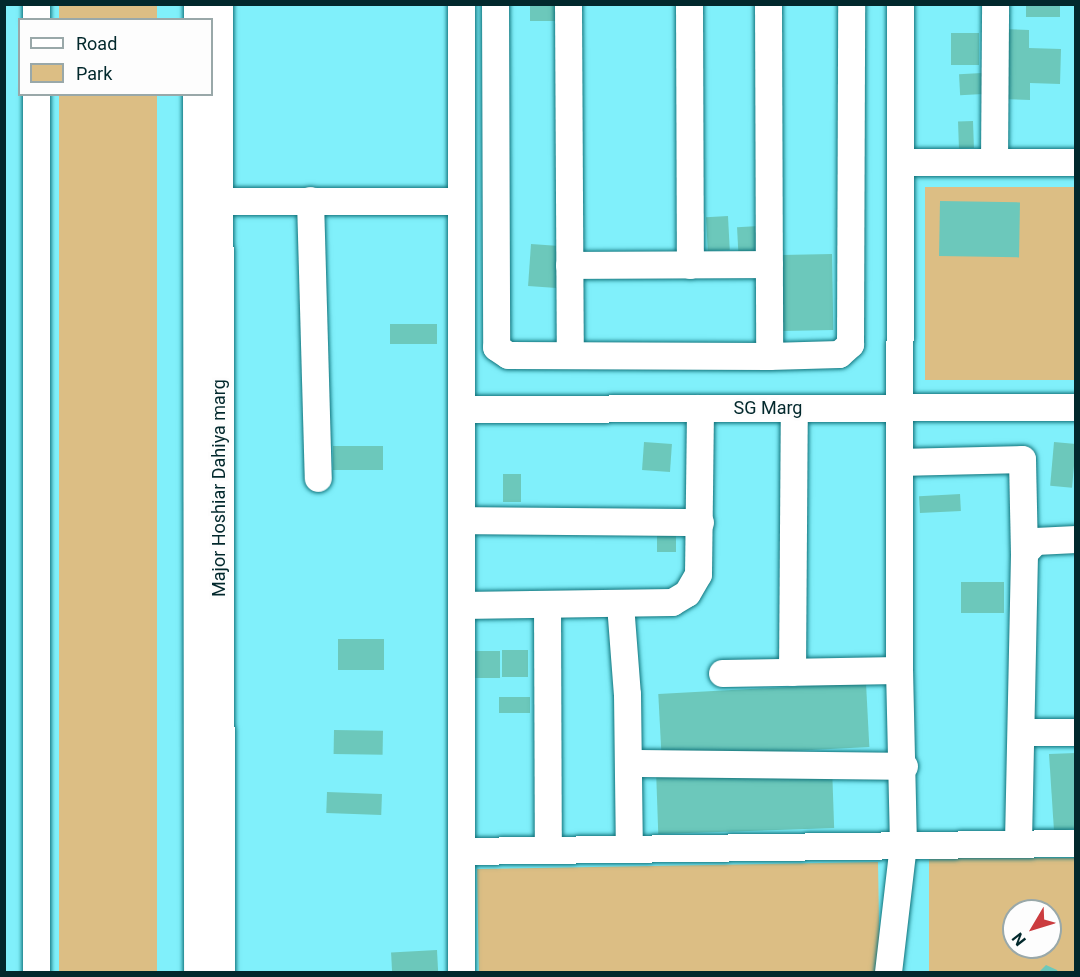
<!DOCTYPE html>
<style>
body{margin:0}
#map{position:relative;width:1080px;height:977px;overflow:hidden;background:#80f0fb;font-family:Roboto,sans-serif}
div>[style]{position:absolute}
.green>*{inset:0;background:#dcbe84;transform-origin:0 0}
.building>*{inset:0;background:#6cc8bb;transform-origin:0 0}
.roads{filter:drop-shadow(0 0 2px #10737b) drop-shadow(0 0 2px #10737b)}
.minor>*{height:27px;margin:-13.5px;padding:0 13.5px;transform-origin:13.5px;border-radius:13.5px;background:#fff}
span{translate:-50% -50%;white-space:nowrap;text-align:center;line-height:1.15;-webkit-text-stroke:6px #fdfdfd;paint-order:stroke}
.street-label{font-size:18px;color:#02282c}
.frame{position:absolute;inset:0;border:6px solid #02282c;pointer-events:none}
.legend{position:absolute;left:18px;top:18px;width:195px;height:78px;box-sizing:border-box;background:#fdfdfd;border:2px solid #99a8a9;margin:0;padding:8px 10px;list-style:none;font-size:18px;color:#02282c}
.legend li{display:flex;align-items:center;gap:12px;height:30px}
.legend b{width:30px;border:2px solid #99a8a9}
.north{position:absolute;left:1002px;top:899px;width:60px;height:60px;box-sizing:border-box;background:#fdfdfd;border:2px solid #99a8a9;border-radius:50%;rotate:232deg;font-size:16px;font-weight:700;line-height:24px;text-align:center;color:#02282c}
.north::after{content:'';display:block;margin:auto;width:21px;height:27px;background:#cb3c3f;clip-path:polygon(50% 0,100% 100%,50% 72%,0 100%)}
</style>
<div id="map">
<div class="green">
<i style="left:59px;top:5px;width:98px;height:14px"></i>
<i style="left:59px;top:95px;width:98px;height:877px"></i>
<i style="left:925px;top:187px;width:150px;height:193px"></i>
<i style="clip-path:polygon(evenodd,929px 857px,1075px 858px,1075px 972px,929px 972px,929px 857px,1014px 911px,1050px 911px,1050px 947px,1014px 947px,1014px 911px)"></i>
<i style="left:878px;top:862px;width:110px;height:401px;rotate:89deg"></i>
</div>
<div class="building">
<i style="left:530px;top:4px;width:28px;height:17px"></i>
<i style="left:1026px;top:4px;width:34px;height:13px"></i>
<i style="clip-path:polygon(1002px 29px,1029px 30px,1029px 48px,1061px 49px,1060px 84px,1030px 83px,1030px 100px,1000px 99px)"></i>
<i style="left:951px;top:33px;width:28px;height:32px"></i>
<i style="left:982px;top:73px;width:21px;height:23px;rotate:87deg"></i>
<i style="left:973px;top:121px;width:27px;height:15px;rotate:88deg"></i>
<i style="left:940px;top:201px;width:80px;height:55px;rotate:1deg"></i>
<i style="left:728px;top:216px;width:34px;height:22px;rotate:87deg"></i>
<i style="left:759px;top:226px;width:34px;height:22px;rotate:87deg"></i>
<i style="left:531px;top:244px;width:32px;height:42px;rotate:4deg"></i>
<i style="left:832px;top:254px;width:76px;height:51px;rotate:89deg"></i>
<i style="left:437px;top:324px;width:20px;height:47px;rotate:90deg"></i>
<i style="left:644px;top:442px;width:28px;height:28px;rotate:4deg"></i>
<i style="left:1054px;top:442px;width:22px;height:44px;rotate:5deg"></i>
<i style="left:383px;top:446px;width:24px;height:50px;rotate:90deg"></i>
<i style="left:503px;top:474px;width:18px;height:28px"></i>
<i style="left:960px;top:494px;width:17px;height:41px;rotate:87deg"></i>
<i style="left:657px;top:525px;width:19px;height:27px"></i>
<i style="left:961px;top:582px;width:43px;height:31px"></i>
<i style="left:338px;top:639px;width:46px;height:31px"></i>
<i style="left:502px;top:650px;width:26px;height:27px"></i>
<i style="left:472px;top:651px;width:28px;height:27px"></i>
<i style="left:866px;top:683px;width:64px;height:208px;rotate:87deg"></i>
<i style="left:530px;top:697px;width:16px;height:31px;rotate:90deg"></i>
<i style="left:334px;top:730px;width:49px;height:24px;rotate:1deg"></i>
<i style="clip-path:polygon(1076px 753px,1076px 829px,1054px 831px,1049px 754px)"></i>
<i style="left:832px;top:766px;width:62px;height:176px;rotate:88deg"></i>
<i style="left:327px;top:792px;width:55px;height:21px;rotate:2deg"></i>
<i style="left:437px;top:950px;width:21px;height:46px;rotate:87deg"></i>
<i style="clip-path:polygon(1046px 965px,1057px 970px,1058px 972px,1039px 972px)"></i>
</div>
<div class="roads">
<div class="minor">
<i style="left:36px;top:4px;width:16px;rotate:90deg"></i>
<i style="left:219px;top:4px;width:968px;rotate:89.88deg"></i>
<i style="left:461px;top:4px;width:968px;rotate:90deg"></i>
<i style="left:495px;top:4px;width:343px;rotate:89.8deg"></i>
<i style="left:496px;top:347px;width:14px;rotate:34deg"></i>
<i style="left:508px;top:355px;width:261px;rotate:0.2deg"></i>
<i style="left:769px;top:356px;width:70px;rotate:-1.6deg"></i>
<i style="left:839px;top:354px;width:15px;rotate:-42deg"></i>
<i style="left:850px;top:344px;width:340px;rotate:-89.8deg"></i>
<i style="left:568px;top:4px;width:351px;rotate:89.7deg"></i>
<i style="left:689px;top:4px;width:261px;rotate:89.8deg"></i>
<i style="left:768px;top:4px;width:352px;rotate:89.8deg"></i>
<i style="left:197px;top:20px;width:16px;rotate:-90deg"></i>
<i style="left:36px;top:94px;width:878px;rotate:90deg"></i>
<i style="left:196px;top:94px;width:878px;rotate:89.93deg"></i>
<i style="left:900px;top:162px;width:176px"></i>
<i style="left:994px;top:162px;width:158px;rotate:-89.6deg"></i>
<i style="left:310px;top:200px;width:278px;rotate:88.4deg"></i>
<i style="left:201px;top:201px;width:260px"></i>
<i style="left:569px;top:265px;width:200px;rotate:-0.3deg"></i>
<i style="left:461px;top:409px;width:615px;rotate:-0.19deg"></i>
<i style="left:901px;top:462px;width:121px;rotate:-1.4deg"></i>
<i style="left:1022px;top:459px;width:94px;rotate:88.8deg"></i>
<i style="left:462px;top:520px;width:238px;rotate:0.5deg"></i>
<i style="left:547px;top:604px;width:246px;rotate:89.8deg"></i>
<i style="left:620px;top:604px;width:90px;rotate:85.6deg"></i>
<i style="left:627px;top:694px;width:154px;rotate:89.3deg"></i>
<i style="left:461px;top:605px;width:211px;rotate:-0.8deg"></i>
<i style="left:672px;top:602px;width:17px;rotate:-31deg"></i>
<i style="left:687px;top:593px;width:22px;rotate:-60deg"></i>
<i style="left:698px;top:574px;width:166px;rotate:-89.3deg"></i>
<i style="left:792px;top:672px;width:264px;rotate:-89.6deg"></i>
<i style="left:722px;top:673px;width:177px;rotate:-1deg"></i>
<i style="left:1022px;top:732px;width:54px"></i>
<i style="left:629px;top:763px;width:275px;rotate:0.6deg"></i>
<i style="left:1018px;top:841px;width:288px;rotate:-88.8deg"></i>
<i style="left:1024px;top:553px;width:16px;rotate:-47deg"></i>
<i style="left:1035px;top:541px;width:41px;rotate:-2.8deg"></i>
<i style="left:461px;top:851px;width:615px;rotate:-0.75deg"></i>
<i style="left:888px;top:972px;width:128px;rotate:-83.3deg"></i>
<i style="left:903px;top:845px;width:175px;rotate:-91.3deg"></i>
<i style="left:899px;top:670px;width:666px;rotate:-89.91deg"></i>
</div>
</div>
<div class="street-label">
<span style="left:768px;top:408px">SG Marg</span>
<span style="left:219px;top:488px;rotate:-90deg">Major Hoshiar Dahiya marg</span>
</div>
<div class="frame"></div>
<ul class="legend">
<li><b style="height:8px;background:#fff"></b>Road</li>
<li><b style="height:16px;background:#dcbe84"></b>Park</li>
</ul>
<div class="north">N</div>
</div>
